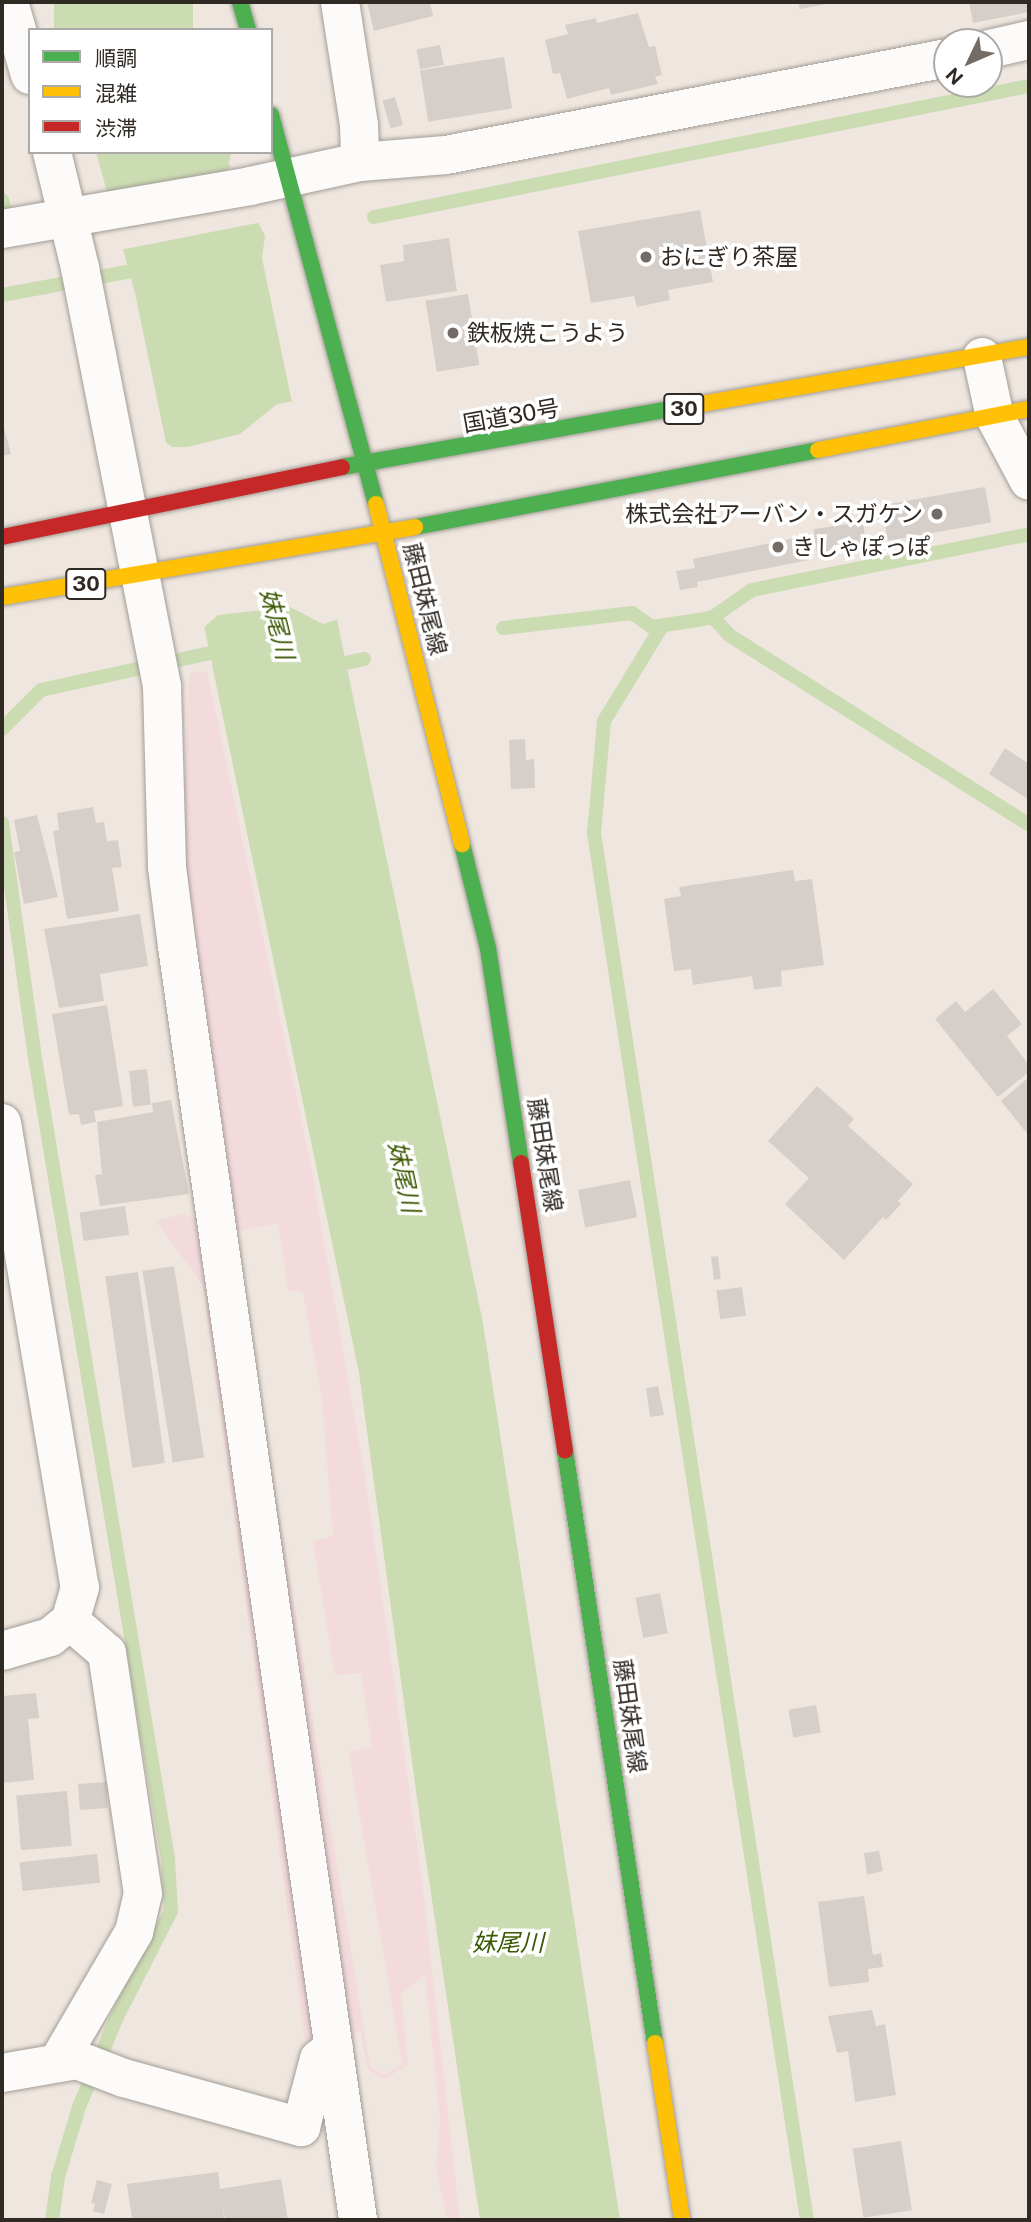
<!DOCTYPE html>
<meta charset="utf-8">
<style>
body{margin:0}
#map{position:relative;width:1031px;height:2222px;overflow:hidden;background:#efe7df;font-family:"Public Sans","Noto Sans JP",sans-serif}
div>[style]{position:absolute}
.green>*{inset:0;background:#f3dadc}
.water>*{inset:0;background:#cbdcb2;transform-origin:0 0}
.pier>*{inset:0;background:#efe7df}
.stream>*{height:14px;margin:-7px;padding:0 7px;transform-origin:7px;border-radius:7px;background:#cbdcb2}
.building>*{inset:0;background:#d6cec9;transform-origin:0 0}
.roads{filter:drop-shadow(0 0 2px #a39d97) drop-shadow(0 0 2px #a39d97)}
.street>*{height:38px;margin:-19px;padding:0 19px;transform-origin:19px;border-radius:19px;background:#fdfbfa}
.fast>*{height:16px;margin:-8px;padding:0 8px;transform-origin:8px;border-radius:8px;background:#4caf50}
.slow>*{height:16px;margin:-8px;padding:0 8px;transform-origin:8px;border-radius:8px;background:#ffc107}
.jam>*{height:16px;margin:-8px;padding:0 8px;transform-origin:8px;border-radius:8px;background:#c62828}
.dots>*{width:19px;height:19px;translate:-50% -50%;box-sizing:border-box;border:4px solid #fff;border-radius:50%}
span{translate:-50% -50%;white-space:nowrap;text-align:center;line-height:1.15;-webkit-text-stroke:7px #fff;paint-order:stroke}
.shield-label span{padding:2px 5px;background:#fff;border:2px solid;border-radius:5px;-webkit-text-stroke-width:0}
.shield-label{font-size:21px;color:#302a25;font-weight:700}
.poi-label{font-size:23px;color:#302a25}
.left{translate:0 -50%;text-align:left}
.right{translate:-100% -50%;text-align:right}
.street-label{font-size:23px;color:#302a25}
.water-label{font-size:24px;color:#3b5901;font-style:italic}
.frame{position:absolute;inset:0;border:4px solid #302a25;pointer-events:none}
.legend{position:absolute;left:28px;top:28px;width:245px;height:126px;box-sizing:border-box;background:#fff;border:2px solid #acaaa8;margin:0;padding:9px 12px;list-style:none;font-size:21px;color:#302a25}
.legend li{display:flex;align-items:center;gap:14px;height:35px}
.legend b{width:35px;border:2px solid #acaaa8}
.north{position:absolute;left:933px;top:28px;width:70px;height:70px;box-sizing:border-box;background:#fff;border:2px solid #acaaa8;border-radius:50%;rotate:226deg;font-size:19px;font-weight:700;line-height:28px;text-align:center;color:#302a25}
.north::after{content:'';display:block;margin:auto;width:24px;height:32px;background:#736c66;clip-path:polygon(50% 0,100% 100%,50% 72%,0 100%)}
</style>
<div id="map">
<div class="green">
<i style="clip-path:polygon(evenodd,207px 671px,309px 1156px,365px 1476px,421px 1872px,460px 2220px,447px 2220px,436px 2168px,440px 2120px,425px 1974px,401px 1995px,408px 2064px,385px 2079px,368px 2070px,360px 2030px,353px 2035px,358px 2082px,353px 2083px,180px 904px,189px 673px,207px 671px,278px 1223px,288px 1290px,303px 1292px,322px 1401px,333px 1536px,313px 1542px,335px 1675px,361px 1673px,372px 1747px,349px 1752px,402px 2064px,385px 2075px,370px 2067px,233px 1232px,278px 1223px)"></i>
<i style="clip-path:polygon(183px 1214px,208px 1224px,321px 2038px,305px 2041px,203px 1286px,156px 1221px)"></i>
</div>
<div class="water">
<i style="left:54px;top:2px;width:139px;height:29px"></i>
<i style="clip-path:polygon(96px 152px,231px 152px,229px 163px,265px 236px,262px 258px,483px 1323px,620px 2220px,480px 2220px,420px 1820px,359px 1373px,135px 293px)"></i>
</div>
<div class="pier">
<i style="clip-path:polygon(234px 164px,263px 222px,120px 250px,104px 193px,224px 173px)"></i>
<i style="clip-path:polygon(296px 401px,341px 618px,323px 624px,290px 607px,218px 615px,200px 631px,161px 439px,172px 447px,187px 447px,240px 434px,277px 404px)"></i>
</div>
<div class="stream">
<i style="left:2px;top:200px;width:11px;rotate:75deg"></i>
<i style="left:374px;top:217px;width:668px;rotate:-11.31deg"></i>
<i style="left:2px;top:295px;width:148px;rotate:-10.5deg"></i>
<i style="left:713px;top:617px;width:24px;rotate:48deg"></i>
<i style="left:729px;top:635px;width:355px;rotate:32.3deg"></i>
<i style="left:662px;top:626px;width:111px;rotate:121.4deg"></i>
<i style="left:604px;top:721px;width:112px;rotate:95.1deg"></i>
<i style="left:594px;top:833px;width:1403px;rotate:81.27deg"></i>
<i style="left:503px;top:628px;width:130px;rotate:-6.6deg"></i>
<i style="left:632px;top:613px;width:24px;rotate:35deg"></i>
<i style="left:652px;top:627px;width:47px;rotate:-8.7deg"></i>
<i style="left:698px;top:620px;width:15px;rotate:-11deg"></i>
<i style="left:713px;top:617px;width:47px;rotate:-34.7deg"></i>
<i style="left:752px;top:590px;width:283px;rotate:-11.4deg"></i>
<i style="left:329px;top:667px;width:36px;rotate:-13deg"></i>
<i style="left:2px;top:729px;width:55px;rotate:-45deg"></i>
<i style="left:41px;top:690px;width:188px;rotate:-12.3deg"></i>
<i style="left:2px;top:823px;width:231px;rotate:82deg"></i>
<i style="left:34px;top:1052px;width:818px;rotate:80.57deg"></i>
<i style="left:168px;top:1859px;width:52px;rotate:86.7deg"></i>
<i style="left:171px;top:1911px;width:119px;rotate:117deg"></i>
<i style="left:117px;top:2017px;width:98px;rotate:112.9deg"></i>
<i style="left:79px;top:2107px;width:73px;rotate:106.7deg"></i>
<i style="left:58px;top:2177px;width:43px;rotate:97.9deg"></i>
</div>
<div class="building">
<i style="clip-path:polygon(367px 2px,430px 2px,433px 16px,374px 31px)"></i>
<i style="clip-path:polygon(798px 2px,832px 2px,832px 3px,800px 9px)"></i>
<i style="clip-path:polygon(969px 2px,1027px 2px,1029px 12px,973px 23px)"></i>
<i style="clip-path:polygon(638px 13px,649px 47px,655px 46px,662px 75px,655px 77px,658px 84px,611px 95px,609px 88px,567px 99px,560px 73px,553px 74px,545px 40px,568px 34px,565px 25px,596px 18px,597px 23px)"></i>
<i style="left:440px;top:45px;width:20px;height:24px;rotate:79deg"></i>
<i style="left:504px;top:57px;width:52px;height:85px;rotate:81deg"></i>
<i style="left:395px;top:97px;width:29px;height:13px;rotate:74deg"></i>
<i style="clip-path:polygon(700px 210px,713px 282px,668px 290px,670px 300px,637px 307px,634px 296px,591px 303px,578px 231px)"></i>
<i style="clip-path:polygon(449px 238px,457px 291px,386px 302px,380px 265px,404px 261px,403px 245px)"></i>
<i style="left:468px;top:294px;width:72px;height:43px;rotate:81deg"></i>
<i style="clip-path:polygon(2px 420px,11px 454px,2px 456px)"></i>
<i style="left:985px;top:487px;width:36px;height:105px;rotate:80deg"></i>
<i style="left:863px;top:522px;width:27px;height:50px;rotate:82deg"></i>
<i style="clip-path:polygon(804px 536px,809px 560px,697px 582px,698px 587px,680px 590px,676px 571px,695px 568px,693px 559px)"></i>
<i style="clip-path:polygon(525px 739px,526px 760px,534px 759px,535px 788px,511px 789px,509px 740px)"></i>
<i style="clip-path:polygon(1005px 748px,1029px 764px,1029px 800px,989px 774px)"></i>
<i style="clip-path:polygon(93px 807px,96px 823px,104px 822px,107px 841px,118px 840px,122px 867px,112px 868px,119px 911px,67px 919px,53px 831px,59px 830px,57px 813px)"></i>
<i style="clip-path:polygon(37px 815px,58px 897px,24px 904px,14px 852px,20px 851px,14px 820px)"></i>
<i style="clip-path:polygon(793px 870px,795px 881px,812px 879px,824px 965px,781px 971px,782px 986px,754px 990px,752px 976px,693px 985px,691px 969px,674px 971px,664px 899px,681px 896px,679px 887px)"></i>
<i style="clip-path:polygon(140px 914px,148px 966px,100px 974px,104px 1001px,59px 1008px,44px 929px)"></i>
<i style="clip-path:polygon(993px 989px,1022px 1024px,1007px 1036px,1029px 1065px,1029px 1072px,998px 1097px,935px 1019px,956px 1001px,965px 1012px)"></i>
<i style="clip-path:polygon(107px 1005px,123px 1106px,94px 1111px,96px 1122px,81px 1125px,79px 1114px,69px 1115px,52px 1014px)"></i>
<i style="left:147px;top:1069px;width:36px;height:18px;rotate:84deg"></i>
<i style="clip-path:polygon(1029px 1077px,1029px 1136px,1001px 1101px)"></i>
<i style="clip-path:polygon(817px 1086px,854px 1119px,848px 1126px,913px 1184px,898px 1201px,901px 1204px,886px 1220px,883px 1217px,844px 1260px,785px 1204px,809px 1178px,768px 1141px)"></i>
<i style="clip-path:polygon(171px 1100px,189px 1194px,100px 1206px,95px 1175px,102px 1174px,97px 1122px,153px 1112px,152px 1103px)"></i>
<i style="left:630px;top:1180px;width:38px;height:53px;rotate:79deg"></i>
<i style="left:125px;top:1206px;width:29px;height:46px;rotate:82deg"></i>
<i style="left:718px;top:1256px;width:23px;height:7px;rotate:83deg"></i>
<i style="left:174px;top:1266px;width:194px;height:32px;rotate:81deg"></i>
<i style="left:138px;top:1272px;width:193px;height:33px;rotate:82deg"></i>
<i style="left:742px;top:1287px;width:29px;height:26px;rotate:82deg"></i>
<i style="clip-path:polygon(658px 1386px,664px 1415px,650px 1417px,646px 1388px)"></i>
<i style="left:660px;top:1593px;width:41px;height:25px;rotate:79deg"></i>
<i style="clip-path:polygon(36px 1693px,39px 1718px,28px 1719px,34px 1780px,2px 1783px,2px 1696px)"></i>
<i style="left:816px;top:1705px;width:28px;height:28px;rotate:80deg"></i>
<i style="left:106px;top:1782px;width:26px;height:28px;rotate:86deg"></i>
<i style="left:67px;top:1791px;width:55px;height:51px;rotate:85deg"></i>
<i style="clip-path:polygon(879px 1851px,883px 1871px,867px 1875px,864px 1853px)"></i>
<i style="left:97px;top:1854px;width:29px;height:78px;rotate:84deg"></i>
<i style="clip-path:polygon(864px 1896px,873px 1955px,881px 1953px,883px 1967px,868px 1969px,869px 1982px,829px 1987px,818px 1902px)"></i>
<i style="clip-path:polygon(872px 2010px,876px 2026px,885px 2024px,896px 2095px,855px 2102px,848px 2051px,837px 2053px,828px 2016px)"></i>
<i style="left:901px;top:2141px;width:70px;height:49px;rotate:81deg"></i>
<i style="clip-path:polygon(218px 2172px,220px 2189px,281px 2179px,288px 2220px,225px 2220px,223px 2206px,224px 2220px,132px 2220px,127px 2184px)"></i>
<i style="clip-path:polygon(97px 2180px,112px 2184px,104px 2214px,93px 2211px,95px 2204px,91px 2203px)"></i>
</div>
<div class="roads">
<div class="street">
<i style="left:9px;top:2px;width:76px;rotate:74deg"></i>
<i style="left:340px;top:2px;width:124px;rotate:81.2deg"></i>
<i style="left:359px;top:125px;width:37px;rotate:88deg"></i>
<i style="left:989px;top:49px;width:41px;rotate:-12.7deg"></i>
<i style="left:52px;top:152px;width:119px;rotate:76.4deg"></i>
<i style="left:80px;top:268px;width:426px;rotate:78.9deg"></i>
<i style="left:162px;top:686px;width:181px;rotate:88.4deg"></i>
<i style="left:167px;top:867px;width:80px;rotate:82.8deg"></i>
<i style="left:177px;top:946px;width:1287px;rotate:81.91deg"></i>
<i style="left:2px;top:229px;width:252px;rotate:-9.8deg"></i>
<i style="left:250px;top:186px;width:113px;rotate:-12.3deg"></i>
<i style="left:360px;top:162px;width:86px;rotate:-4.7deg"></i>
<i style="left:446px;top:155px;width:510px;rotate:-10.96deg"></i>
<i style="left:982px;top:357px;width:61px;rotate:77.8deg"></i>
<i style="left:995px;top:417px;width:72px;rotate:62deg"></i>
<i style="left:2px;top:1123px;width:471px;rotate:80.5deg"></i>
<i style="left:80px;top:1587px;width:35px;rotate:106deg"></i>
<i style="left:70px;top:1621px;width:26px;rotate:141deg"></i>
<i style="left:50px;top:1637px;width:50px;rotate:163.7deg"></i>
<i style="left:58px;top:2062px;width:151px;rotate:-59.7deg"></i>
<i style="left:134px;top:1932px;width:39px;rotate:-77deg"></i>
<i style="left:143px;top:1894px;width:244px;rotate:-98.5deg"></i>
<i style="left:107px;top:1653px;width:49px;rotate:-139.1deg"></i>
<i style="left:2px;top:2073px;width:76px;rotate:-9.8deg"></i>
<i style="left:77px;top:2060px;width:50px;rotate:21deg"></i>
<i style="left:124px;top:2078px;width:184px;rotate:15.5deg"></i>
<i style="left:301px;top:2127px;width:70px;rotate:-75.2deg"></i>
<i style="left:319px;top:2059px;width:19px;rotate:-39deg"></i>
</div>
<div class="fast">
<i style="left:240px;top:2px;width:29px;rotate:74deg"></i>
<i style="left:271px;top:115px;width:403px;rotate:74.9deg"></i>
<i style="left:342px;top:467px;width:347px;rotate:-10deg"></i>
<i style="left:415px;top:527px;width:410px;rotate:-10.8deg"></i>
<i style="left:462px;top:844px;width:107px;rotate:76deg"></i>
<i style="left:488px;top:948px;width:218px;rotate:81.3deg"></i>
<i style="left:565px;top:1451px;width:599px;rotate:81.36deg"></i>
</div>
<div class="slow">
<i style="left:684px;top:407px;width:350px;rotate:-9.9deg"></i>
<i style="left:818px;top:450px;width:215px;rotate:-11deg"></i>
<i style="left:376px;top:504px;width:351px;rotate:75.8deg"></i>
<i style="left:2px;top:597px;width:419px;rotate:-9.6deg"></i>
<i style="left:655px;top:2043px;width:179px;rotate:81.3deg"></i>
</div>
<div class="jam">
<i style="left:2px;top:537px;width:347px;rotate:-11.6deg"></i>
<i style="left:521px;top:1163px;width:291px;rotate:81.3deg"></i>
</div>
</div>
<div class="dots">
<i style="left:646px;top:257px;background:#736c66"></i>
<i style="left:453px;top:333px;background:#736c66"></i>
<i style="left:937px;top:514px;background:#736c66"></i>
<i style="left:778px;top:547px;background:#736c66"></i>
</div>
<div class="shield-label">
<span style="left:684px;top:409px">30</span>
<span style="left:86px;top:584px">30</span>
</div>
<div class="poi-label">
<span class="left" style="left:660px;top:257px">おにぎり茶屋</span>
<span class="left" style="left:467px;top:333px">鉄板焼こうよう</span>
<span class="right" style="left:923px;top:514px">株式会社アーバン・スガケン</span>
<span class="left" style="left:792px;top:547px">きしゃぽっぽ</span>
</div>
<div class="street-label">
<span style="left:511px;top:416px;rotate:-10deg">国道30号</span>
<span style="left:425px;top:599px;rotate:76deg">藤田妹尾線</span>
<span style="left:545px;top:1155px;rotate:81deg">藤田妹尾線</span>
<span style="left:630px;top:1716px;rotate:82deg">藤田妹尾線</span>
</div>
<div class="water-label">
<span style="left:277px;top:624px;rotate:76deg">妹尾川</span>
<span style="left:404px;top:1177px;rotate:78deg">妹尾川</span>
<span style="left:508px;top:1943px">妹尾川</span>
</div>
<div class="frame"></div>
<ul class="legend">
<li><b style="height:9px;background:#4caf50"></b>順調</li>
<li><b style="height:9px;background:#ffc107"></b>混雑</li>
<li><b style="height:9px;background:#c62828"></b>渋滞</li>
</ul>
<div class="north">N</div>
</div>
